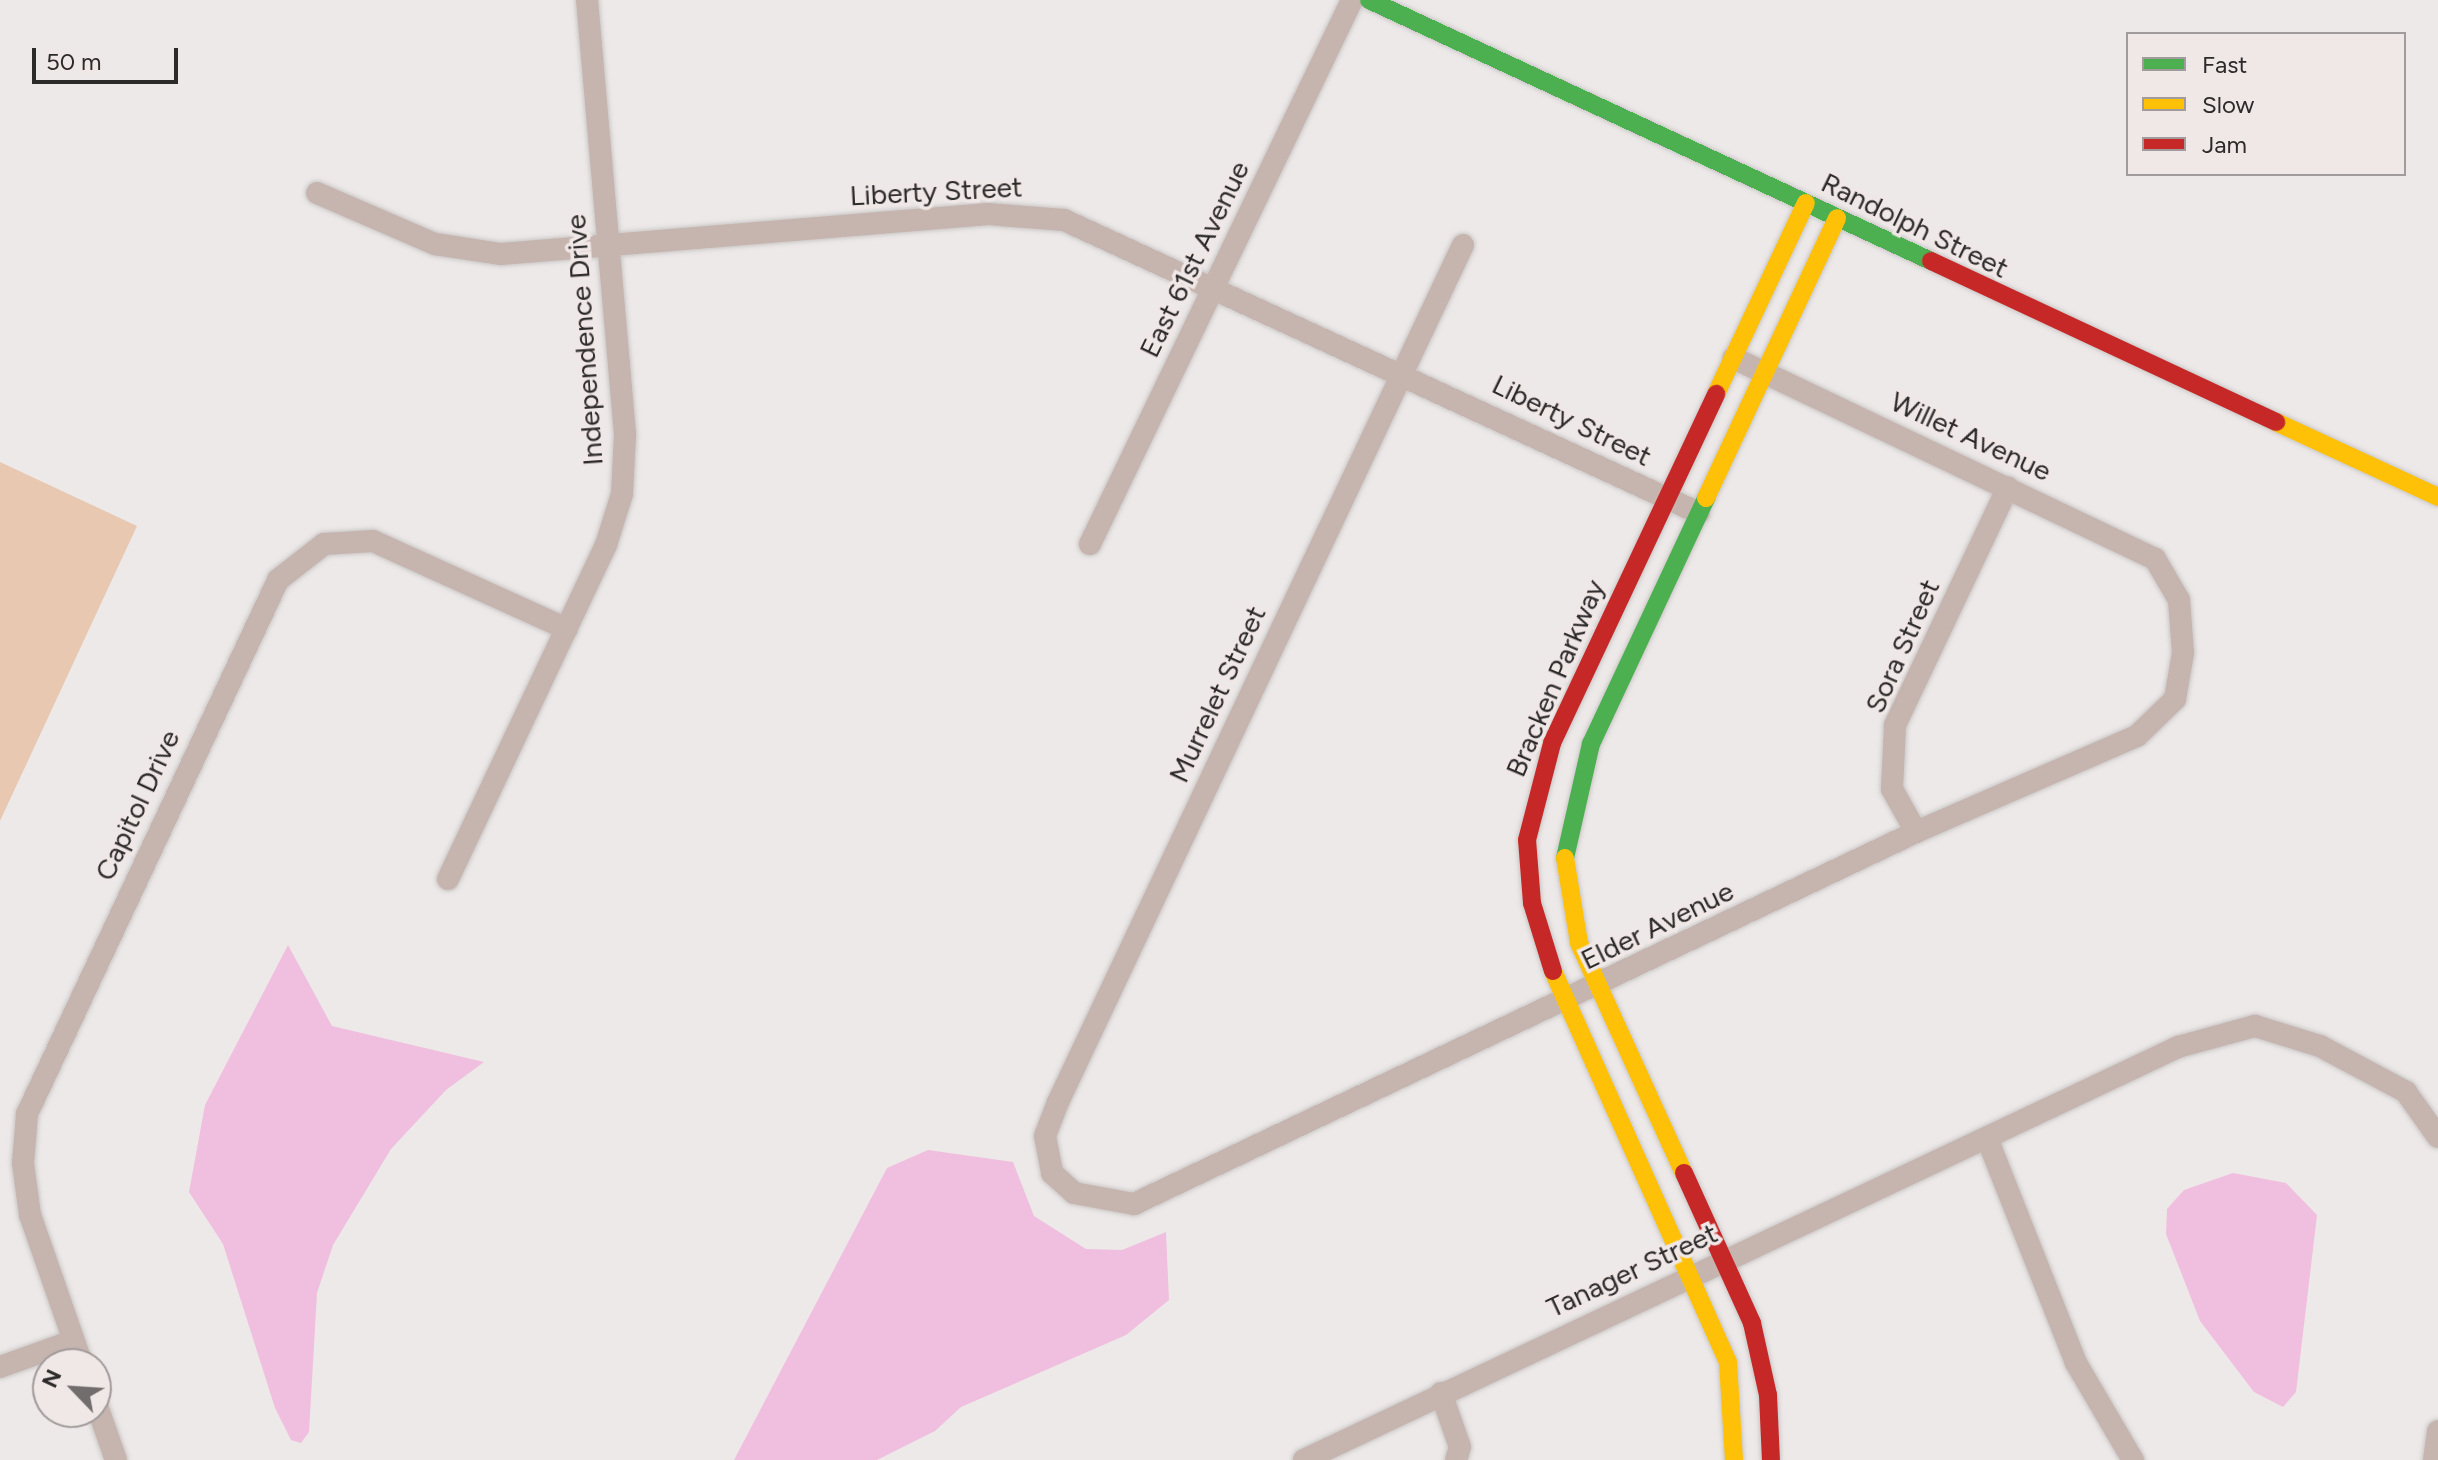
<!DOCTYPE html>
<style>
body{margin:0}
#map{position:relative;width:2438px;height:1460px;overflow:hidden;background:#eee9e9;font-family:Figtree,sans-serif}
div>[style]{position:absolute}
.green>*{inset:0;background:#e8c8b0}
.water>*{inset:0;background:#f0bede}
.roads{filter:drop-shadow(0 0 2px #cac7c7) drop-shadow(0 0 2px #cac7c7)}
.street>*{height:22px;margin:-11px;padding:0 11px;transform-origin:11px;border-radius:11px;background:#c6b4ae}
.fast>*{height:18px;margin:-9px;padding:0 9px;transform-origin:9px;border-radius:9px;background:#4caf50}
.slow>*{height:18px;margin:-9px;padding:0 9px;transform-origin:9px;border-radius:9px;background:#ffc107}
.jam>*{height:18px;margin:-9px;padding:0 9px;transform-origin:9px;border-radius:9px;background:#c62828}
span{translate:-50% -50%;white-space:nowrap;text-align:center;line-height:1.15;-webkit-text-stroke:7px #f0e7e7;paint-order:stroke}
.street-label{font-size:28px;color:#2d2a2a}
.legend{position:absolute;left:2126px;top:32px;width:280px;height:144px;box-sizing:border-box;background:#f0e7e7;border:2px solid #a29b9b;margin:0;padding:10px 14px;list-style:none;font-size:24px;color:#2d2a2a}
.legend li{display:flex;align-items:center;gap:16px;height:40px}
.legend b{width:40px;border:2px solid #a29b9b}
.north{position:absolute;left:32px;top:1348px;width:80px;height:80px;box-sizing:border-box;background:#f0e7e7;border:2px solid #a29b9b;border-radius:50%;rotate:295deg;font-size:22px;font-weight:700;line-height:32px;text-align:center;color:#2d2a2a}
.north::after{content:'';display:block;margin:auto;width:28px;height:36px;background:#716d6d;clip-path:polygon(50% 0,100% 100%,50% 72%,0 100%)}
.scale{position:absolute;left:32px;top:48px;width:146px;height:36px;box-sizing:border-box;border:4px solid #2d2a2a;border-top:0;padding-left:10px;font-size:24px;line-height:28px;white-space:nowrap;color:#2d2a2a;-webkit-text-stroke:6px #f0e7e7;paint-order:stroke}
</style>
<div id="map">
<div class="green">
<i style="clip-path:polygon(0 462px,137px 526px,0 821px)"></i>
</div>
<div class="water">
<i style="clip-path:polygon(288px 945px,332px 1026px,484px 1062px,446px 1090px,391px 1149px,333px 1245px,317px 1293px,309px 1432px,301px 1443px,291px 1440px,275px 1408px,223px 1244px,189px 1192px,205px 1105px)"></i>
<i style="clip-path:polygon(928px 1150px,1013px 1162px,1034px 1216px,1086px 1249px,1122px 1250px,1166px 1232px,1169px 1300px,1126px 1335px,961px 1407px,935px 1431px,877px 1460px,734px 1460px,887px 1168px)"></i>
<i style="clip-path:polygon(2233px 1173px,2286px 1183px,2317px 1215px,2296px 1392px,2283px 1407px,2254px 1392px,2200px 1321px,2166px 1234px,2167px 1209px,2184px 1190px)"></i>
</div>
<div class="roads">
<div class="street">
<i style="left:317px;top:193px;width:129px;rotate:23.4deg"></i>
<i style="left:435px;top:244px;width:67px;rotate:8.6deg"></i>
<i style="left:501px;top:254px;width:489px;rotate:-4.7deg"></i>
<i style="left:988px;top:214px;width:76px;rotate:4.5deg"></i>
<i style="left:1064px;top:220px;width:699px;rotate:24.77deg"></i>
<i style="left:1463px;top:245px;width:948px;rotate:115.29deg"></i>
<i style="left:1058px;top:1102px;width:36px;rotate:111deg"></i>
<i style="left:1045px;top:1136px;width:38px;rotate:79deg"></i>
<i style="left:1052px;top:1173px;width:30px;rotate:42deg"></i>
<i style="left:1074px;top:1193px;width:61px;rotate:10.4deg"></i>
<i style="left:1134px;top:1204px;width:866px;rotate:-25.44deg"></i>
<i style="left:1916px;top:832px;width:241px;rotate:-23.5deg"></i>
<i style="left:2137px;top:736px;width:53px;rotate:-44.2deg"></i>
<i style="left:2175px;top:699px;width:47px;rotate:-80.1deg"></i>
<i style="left:2183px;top:653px;width:53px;rotate:-94.3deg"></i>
<i style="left:2179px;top:600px;width:48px;rotate:-120.3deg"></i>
<i style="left:2155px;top:559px;width:467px;rotate:-154.5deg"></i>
<i style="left:1090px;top:544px;width:604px;rotate:-64.28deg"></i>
<i style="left:1916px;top:832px;width:49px;rotate:-119.2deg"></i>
<i style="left:1892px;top:789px;width:64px;rotate:-87.3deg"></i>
<i style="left:1895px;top:725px;width:263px;rotate:-64.6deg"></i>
<i style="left:448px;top:879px;width:369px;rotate:-64.7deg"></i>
<i style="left:606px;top:545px;width:53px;rotate:-72.6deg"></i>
<i style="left:622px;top:494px;width:60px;rotate:-87.1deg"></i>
<i style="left:625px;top:434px;width:436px;rotate:-95deg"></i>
<i style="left:1987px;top:1138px;width:242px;rotate:68.4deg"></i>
<i style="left:2076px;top:1363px;width:113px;rotate:59.6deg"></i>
<i style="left:82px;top:1364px;width:158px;rotate:-109.2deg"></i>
<i style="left:30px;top:1215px;width:52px;rotate:-97.7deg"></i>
<i style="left:23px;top:1163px;width:49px;rotate:-85.3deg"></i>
<i style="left:27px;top:1114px;width:590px;rotate:-64.82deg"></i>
<i style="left:278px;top:580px;width:58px;rotate:-38deg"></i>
<i style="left:324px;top:544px;width:49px;rotate:-3.5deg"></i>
<i style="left:373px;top:541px;width:213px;rotate:24.4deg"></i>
<i style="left:0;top:1367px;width:77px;rotate:-19.6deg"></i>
<i style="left:1441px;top:1393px;width:57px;rotate:70.6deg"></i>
<i style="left:1460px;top:1447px;width:14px;rotate:107deg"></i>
<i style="left:96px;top:1403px;width:60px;rotate:70.7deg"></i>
<i style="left:1304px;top:1460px;width:967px;rotate:-25.29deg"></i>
<i style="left:2178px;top:1047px;width:80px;rotate:-15.3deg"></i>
<i style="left:2255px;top:1026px;width:68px;rotate:17.1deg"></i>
<i style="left:2320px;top:1046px;width:98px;rotate:28.1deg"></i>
<i style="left:2406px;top:1092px;width:55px;rotate:54.6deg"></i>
<i style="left:2434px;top:1460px;width:29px;rotate:-82deg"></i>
</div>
<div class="fast">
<i style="left:1369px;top:0;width:620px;rotate:24.91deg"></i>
<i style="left:1565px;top:858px;width:117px;rotate:-77.2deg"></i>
<i style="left:1591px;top:744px;width:272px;rotate:-64.9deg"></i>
</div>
<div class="slow">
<i style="left:1716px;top:394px;width:211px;rotate:-64.8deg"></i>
<i style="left:2276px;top:422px;width:179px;rotate:24.8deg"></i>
<i style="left:1706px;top:498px;width:309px;rotate:-64.9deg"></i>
<i style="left:1565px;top:858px;width:86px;rotate:80.6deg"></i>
<i style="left:1579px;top:943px;width:253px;rotate:65.5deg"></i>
<i style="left:1553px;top:971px;width:428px;rotate:65.9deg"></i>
<i style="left:1728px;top:1362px;width:98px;rotate:86.5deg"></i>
</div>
<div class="jam">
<i style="left:1931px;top:261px;width:381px;rotate:25deg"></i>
<i style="left:1553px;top:971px;width:71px;rotate:-107.2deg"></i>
<i style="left:1532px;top:903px;width:63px;rotate:-94.5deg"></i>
<i style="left:1527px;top:840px;width:100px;rotate:-75.5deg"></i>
<i style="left:1552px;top:743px;width:386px;rotate:-64.8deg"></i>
<i style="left:1684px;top:1173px;width:165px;rotate:65.6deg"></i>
<i style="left:1752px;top:1323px;width:74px;rotate:77.5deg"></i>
<i style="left:1768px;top:1395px;width:65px;rotate:87.4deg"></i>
</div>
</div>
<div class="street-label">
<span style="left:936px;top:191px;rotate:-3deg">Liberty Street</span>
<span style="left:1915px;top:225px;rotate:26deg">Randolph Street</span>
<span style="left:1194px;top:259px;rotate:-64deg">East 61st Avenue</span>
<span style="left:584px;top:340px;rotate:-94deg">Independence Drive</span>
<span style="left:1572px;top:420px;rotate:26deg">Liberty Street</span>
<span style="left:1971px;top:436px;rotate:25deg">Willet Avenue</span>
<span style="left:1902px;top:646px;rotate:-66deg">Sora Street</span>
<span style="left:1555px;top:678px;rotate:-67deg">Bracken Parkway</span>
<span style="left:1217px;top:694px;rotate:-65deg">Murrelet Street</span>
<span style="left:137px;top:805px;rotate:-65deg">Capitol Drive</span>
<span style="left:1657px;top:925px;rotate:-26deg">Elder Avenue</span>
<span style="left:1632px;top:1270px;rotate:-25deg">Tanager Street</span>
</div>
<ul class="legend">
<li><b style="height:10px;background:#4caf50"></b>Fast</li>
<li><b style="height:10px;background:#ffc107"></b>Slow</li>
<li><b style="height:10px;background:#c62828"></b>Jam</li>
</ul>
<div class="north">N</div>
<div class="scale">50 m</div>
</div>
